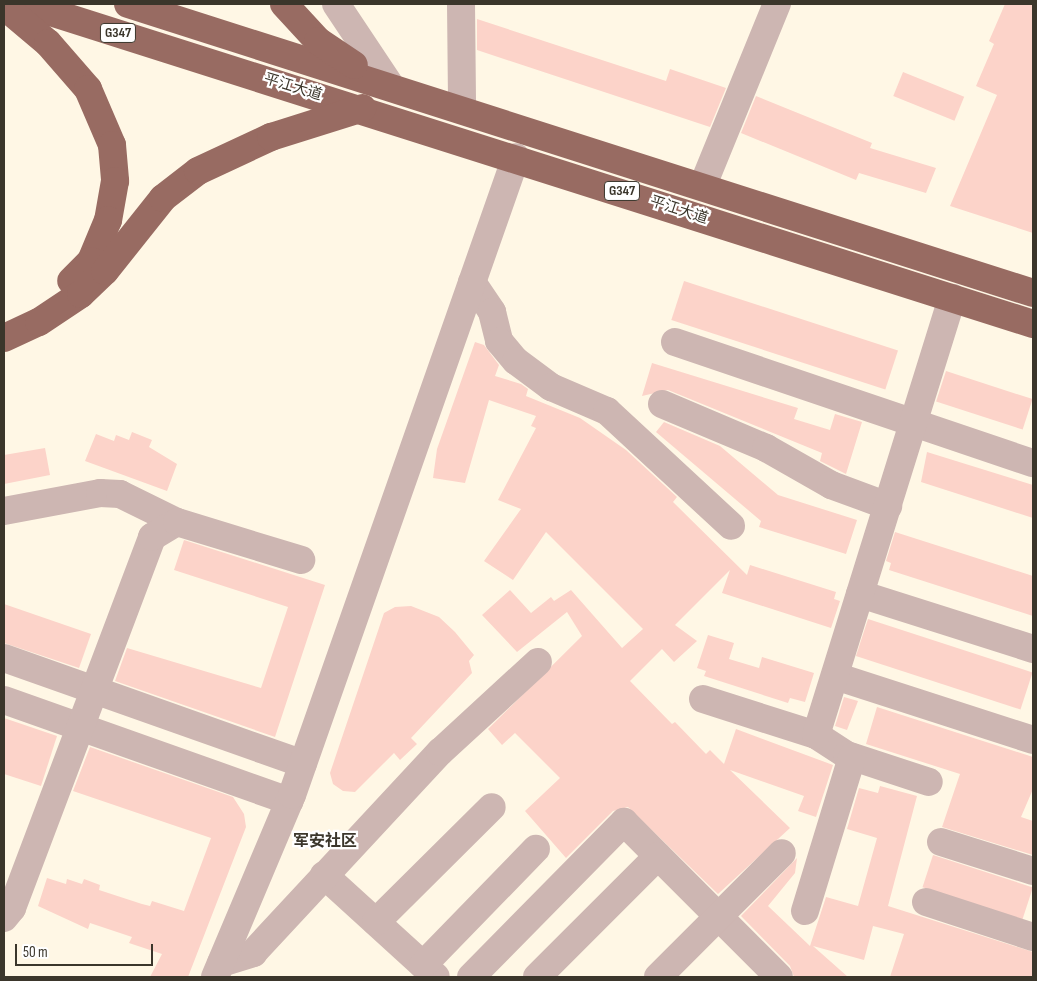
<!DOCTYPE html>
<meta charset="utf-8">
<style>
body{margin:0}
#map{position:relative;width:1037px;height:981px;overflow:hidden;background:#fff7e5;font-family:"Sofia Sans Condensed","Noto Sans SC",sans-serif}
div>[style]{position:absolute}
.building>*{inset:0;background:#fcd3c9;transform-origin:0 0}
.minor>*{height:28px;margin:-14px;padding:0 14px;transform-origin:14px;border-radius:14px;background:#cdb6b2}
.highway>*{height:28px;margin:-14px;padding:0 14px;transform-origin:14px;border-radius:14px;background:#986b62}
span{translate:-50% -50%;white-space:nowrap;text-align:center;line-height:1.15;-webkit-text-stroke:4.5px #fff;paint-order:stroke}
.shield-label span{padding:1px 4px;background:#fff;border:1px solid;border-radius:4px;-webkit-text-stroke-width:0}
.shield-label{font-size:14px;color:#3b362b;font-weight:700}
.street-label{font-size:15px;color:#3b362b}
.neighbourhood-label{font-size:16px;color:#3b362b;font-weight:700}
.frame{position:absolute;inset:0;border:5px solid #3b362b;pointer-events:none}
.scale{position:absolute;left:15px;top:944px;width:138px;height:22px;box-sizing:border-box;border:2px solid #3b362b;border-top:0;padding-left:6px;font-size:15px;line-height:18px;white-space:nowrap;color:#3b362b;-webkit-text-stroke:4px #fff;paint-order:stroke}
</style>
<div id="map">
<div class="building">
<i style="clip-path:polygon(1005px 4px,1033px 4px,1033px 233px,950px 206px,997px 95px,976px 86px,994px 44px,989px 41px)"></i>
<i style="clip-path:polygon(477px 19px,666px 81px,670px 69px,726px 88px,710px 127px,477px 50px)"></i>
<i style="left:903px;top:72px;width:66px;height:26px;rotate:22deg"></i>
<i style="clip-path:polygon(756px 96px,872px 143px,870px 148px,936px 168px,926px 193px,859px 173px,856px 180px,741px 133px)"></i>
<i style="left:684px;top:281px;width:225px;height:41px;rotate:18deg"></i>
<i style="clip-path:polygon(475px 342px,484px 345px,499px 365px,495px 376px,521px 384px,528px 389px,526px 396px,580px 418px,626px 450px,677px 497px,673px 502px,747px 575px,750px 565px,836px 592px,834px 599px,840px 601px,831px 628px,722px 593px,730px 570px,675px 625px,697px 641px,674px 662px,662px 649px,630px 681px,672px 724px,675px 722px,706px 754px,710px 750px,724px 764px,736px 729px,833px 765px,816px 817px,798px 811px,804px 796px,730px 770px,790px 828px,718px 894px,628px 807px,613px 811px,566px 858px,525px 811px,560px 778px,515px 733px,502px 745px,488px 729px,582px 636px,567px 612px,517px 652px,482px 615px,510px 590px,531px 613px,551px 597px,554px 601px,571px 590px,622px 648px,643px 629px,546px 532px,513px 580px,484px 561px,521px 509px,498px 500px,536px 428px,531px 426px,536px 416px,489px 400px,465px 483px,433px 478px,437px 449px)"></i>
<i style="clip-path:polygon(652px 363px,798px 408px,794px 419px,830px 430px,835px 414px,862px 422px,846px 474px,820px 461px,822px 453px,668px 390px,642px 396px)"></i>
<i style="left:946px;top:371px;width:91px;height:32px;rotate:18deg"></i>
<i style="clip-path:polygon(664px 422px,720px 446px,778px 495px,857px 520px,846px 554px,759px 527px,761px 521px,656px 432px)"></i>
<i style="clip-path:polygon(132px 432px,152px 440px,149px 447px,177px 464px,167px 491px,85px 461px,96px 434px,114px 441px,116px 435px,129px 440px)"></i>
<i style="clip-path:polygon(45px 448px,50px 475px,4px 484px,4px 455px)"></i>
<i style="clip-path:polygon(927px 452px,1033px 485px,1033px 518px,921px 482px)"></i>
<i style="clip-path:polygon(895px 532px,1033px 576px,1033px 616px,889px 570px,891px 563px,886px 561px)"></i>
<i style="clip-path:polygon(184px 540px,325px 585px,275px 737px,115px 681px,127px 648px,261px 688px,288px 607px,174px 570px)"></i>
<i style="clip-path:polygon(4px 604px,91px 634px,79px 668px,4px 643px)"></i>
<i style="clip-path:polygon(411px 606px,439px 617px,455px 632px,474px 655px,469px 661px,472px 673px,411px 738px,417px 744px,400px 760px,394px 753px,355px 792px,343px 791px,333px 784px,330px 773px,384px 613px,395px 607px)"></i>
<i style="left:868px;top:619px;width:173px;height:39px;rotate:18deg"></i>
<i style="clip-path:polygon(708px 635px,734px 643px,729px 659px,759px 668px,762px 657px,814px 673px,805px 702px,790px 698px,788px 703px,704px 676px,706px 671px,697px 668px)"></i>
<i style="clip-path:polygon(844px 697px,858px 701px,847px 730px,835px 726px)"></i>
<i style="clip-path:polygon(877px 707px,1033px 757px,1033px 789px,1021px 817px,1033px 821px,1033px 855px,942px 827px,960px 774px,866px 744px)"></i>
<i style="clip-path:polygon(4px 718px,57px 736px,41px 786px,4px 774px)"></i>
<i style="clip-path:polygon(90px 747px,233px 797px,244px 814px,246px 827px,188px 977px,150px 977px,162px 954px,129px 943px,132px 937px,90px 923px,88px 929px,38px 906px,47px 878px,66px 884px,67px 879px,82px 884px,84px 879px,100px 885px,99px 890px,142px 904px,150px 906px,152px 901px,184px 911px,211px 838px,73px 791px)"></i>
<i style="clip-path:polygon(880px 786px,917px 796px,888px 906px,1033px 952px,1033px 977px,890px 977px,904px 934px,873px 926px,864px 960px,813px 946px,848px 977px,794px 977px,790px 966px,741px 916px,797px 858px,795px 873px,768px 906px,810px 946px,826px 897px,858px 906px,877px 838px,847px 829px,859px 788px,878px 793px)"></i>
<i style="left:933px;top:855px;width:105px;height:34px;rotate:18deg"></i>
</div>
<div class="minor">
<i style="left:336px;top:4px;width:97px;rotate:56.3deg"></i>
<i style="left:461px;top:4px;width:104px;rotate:89.4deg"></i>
<i style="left:703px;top:185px;width:196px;rotate:-67.8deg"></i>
<i style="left:472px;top:282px;width:36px;rotate:56deg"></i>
<i style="left:492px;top:312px;width:30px;rotate:76deg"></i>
<i style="left:499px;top:341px;width:26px;rotate:50deg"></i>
<i style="left:516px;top:361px;width:44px;rotate:36.6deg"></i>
<i style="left:551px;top:387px;width:61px;rotate:23.2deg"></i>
<i style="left:607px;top:411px;width:169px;rotate:42.8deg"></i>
<i style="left:675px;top:342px;width:378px;rotate:18.7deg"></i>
<i style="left:662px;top:404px;width:113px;rotate:22.9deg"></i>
<i style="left:766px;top:448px;width:75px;rotate:29.6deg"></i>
<i style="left:831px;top:485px;width:61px;rotate:20.2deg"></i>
<i style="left:4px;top:511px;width:98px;rotate:-10.6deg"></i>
<i style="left:100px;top:493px;width:20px;rotate:3deg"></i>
<i style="left:120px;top:494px;width:64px;rotate:26.2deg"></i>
<i style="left:860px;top:594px;width:182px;rotate:17.6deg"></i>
<i style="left:4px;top:658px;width:317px;rotate:19.5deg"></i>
<i style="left:835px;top:676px;width:208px;rotate:17.9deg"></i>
<i style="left:703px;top:699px;width:119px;rotate:17.7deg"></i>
<i style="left:816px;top:735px;width:37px;rotate:33deg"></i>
<i style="left:847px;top:755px;width:86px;rotate:18.2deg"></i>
<i style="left:4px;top:700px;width:303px;rotate:19.5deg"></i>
<i style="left:816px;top:735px;width:458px;rotate:-72.7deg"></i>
<i style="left:941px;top:842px;width:96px;rotate:17.5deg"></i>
<i style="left:324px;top:875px;width:151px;rotate:42.3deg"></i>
<i style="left:926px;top:902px;width:113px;rotate:18.1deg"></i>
<i style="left:805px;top:911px;width:161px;rotate:-73deg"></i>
<i style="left:4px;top:918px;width:13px;rotate:-51deg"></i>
<i style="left:12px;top:908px;width:397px;rotate:-69.3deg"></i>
<i style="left:152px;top:537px;width:29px;rotate:-31deg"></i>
<i style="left:177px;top:522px;width:130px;rotate:17deg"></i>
<i style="left:376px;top:922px;width:163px;rotate:-44.8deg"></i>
<i style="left:221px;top:963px;width:34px;rotate:-17deg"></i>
<i style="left:253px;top:953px;width:275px;rotate:-47.1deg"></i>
<i style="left:440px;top:752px;width:133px;rotate:-42.6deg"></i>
<i style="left:423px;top:965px;width:162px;rotate:-45.8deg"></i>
<i style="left:215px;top:977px;width:198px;rotate:-67.1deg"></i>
<i style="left:292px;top:795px;width:676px;rotate:-70.65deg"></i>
<i style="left:471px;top:977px;width:218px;rotate:-45.4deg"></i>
<i style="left:624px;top:822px;width:219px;rotate:45deg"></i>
<i style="left:537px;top:977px;width:171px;rotate:-45deg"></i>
<i style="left:658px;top:977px;width:175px;rotate:-45deg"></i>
</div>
<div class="highway">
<i style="left:25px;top:4px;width:1058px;rotate:17.61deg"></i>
<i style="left:128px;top:4px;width:950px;rotate:17.71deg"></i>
<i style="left:284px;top:4px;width:50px;rotate:47.4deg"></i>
<i style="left:318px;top:41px;width:43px;rotate:33.7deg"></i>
<i style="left:4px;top:6px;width:57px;rotate:40.1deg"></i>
<i style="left:48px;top:43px;width:61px;rotate:49deg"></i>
<i style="left:88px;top:89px;width:61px;rotate:66.8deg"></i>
<i style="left:112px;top:145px;width:36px;rotate:85deg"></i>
<i style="left:115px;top:181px;width:40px;rotate:100deg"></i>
<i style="left:108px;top:220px;width:44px;rotate:112.5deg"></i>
<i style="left:91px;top:261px;width:28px;rotate:135deg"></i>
<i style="left:4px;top:338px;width:38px;rotate:-25deg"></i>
<i style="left:39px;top:322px;width:50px;rotate:-33.7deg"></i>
<i style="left:81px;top:294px;width:33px;rotate:-44deg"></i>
<i style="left:105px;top:271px;width:93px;rotate:-51.5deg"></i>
<i style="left:163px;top:198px;width:44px;rotate:-37.6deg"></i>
<i style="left:198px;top:171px;width:81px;rotate:-25deg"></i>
<i style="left:271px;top:137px;width:96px;rotate:-17.5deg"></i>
</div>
<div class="shield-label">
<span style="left:118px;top:33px">G347</span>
<span style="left:622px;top:191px">G347</span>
</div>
<div class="street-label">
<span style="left:293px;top:87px;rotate:17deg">平江大道</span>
<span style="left:679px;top:210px;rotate:18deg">平江大道</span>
</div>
<div class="neighbourhood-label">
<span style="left:325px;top:842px">军安社区</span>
</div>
<div class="frame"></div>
<div class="scale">50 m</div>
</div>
